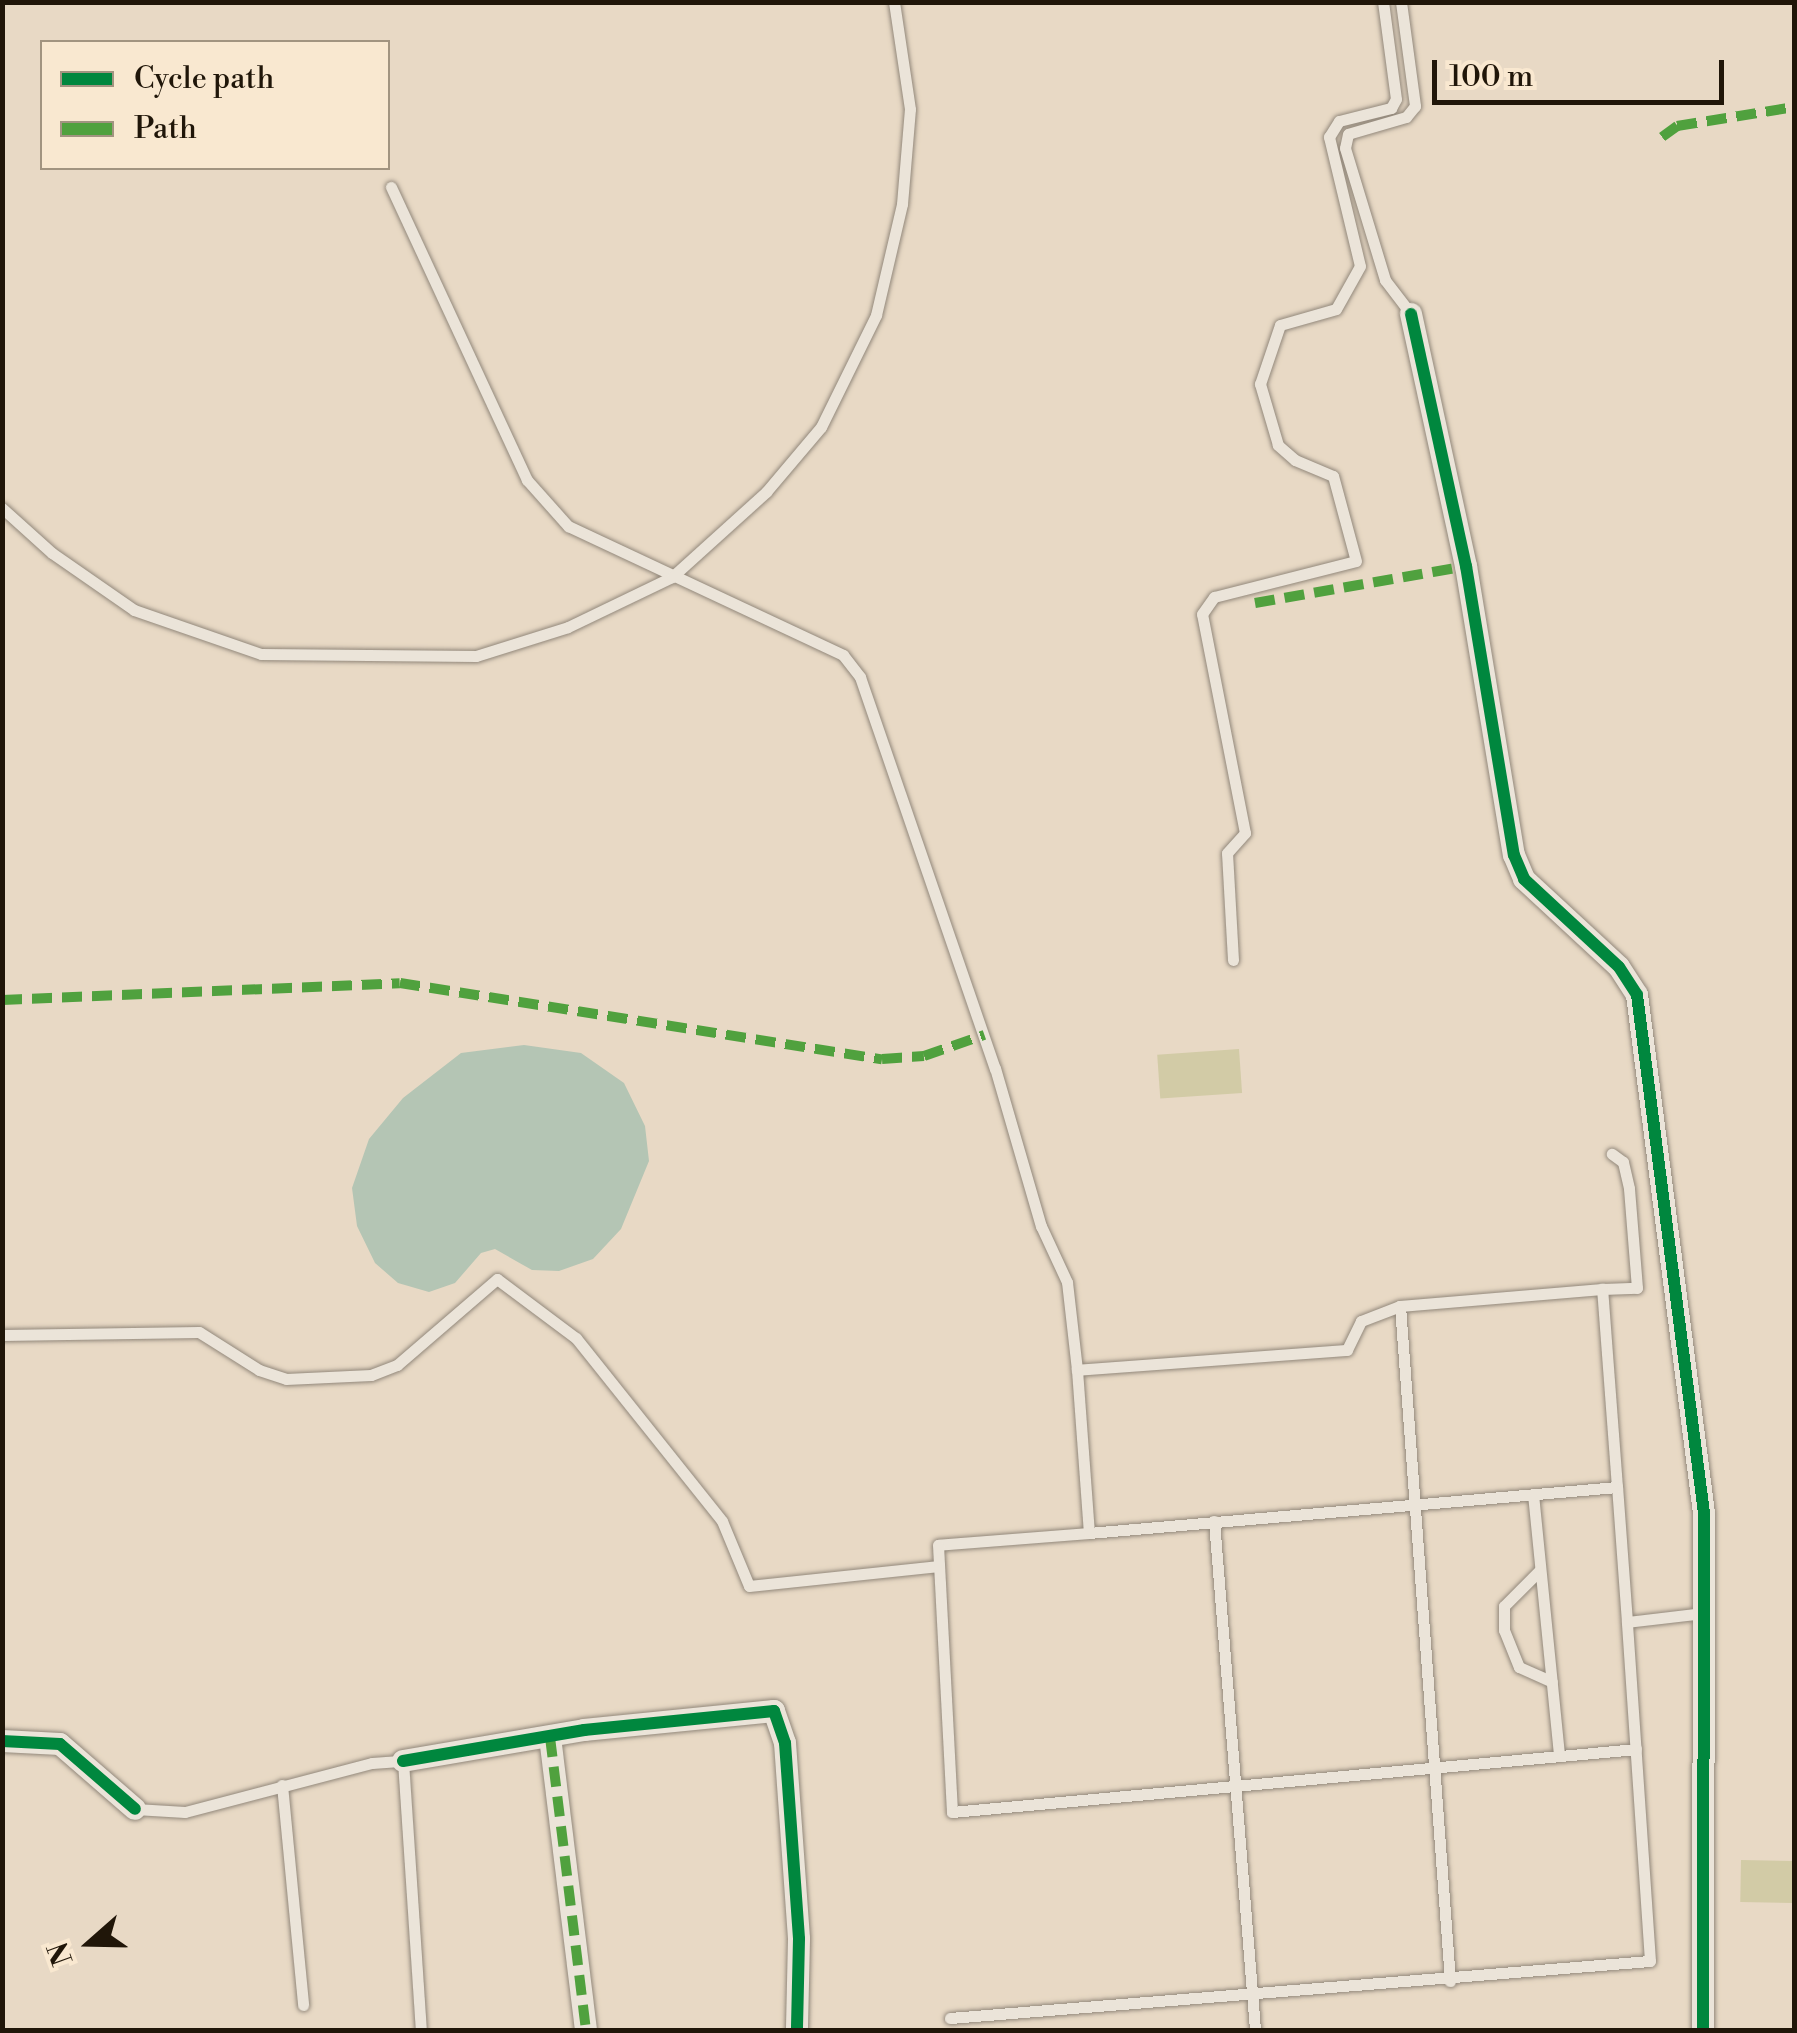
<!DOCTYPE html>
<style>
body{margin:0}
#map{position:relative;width:1797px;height:2033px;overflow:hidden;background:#e8d9c5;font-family:"Libre Bodoni",serif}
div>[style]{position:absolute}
.green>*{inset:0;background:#d2cba6;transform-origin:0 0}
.water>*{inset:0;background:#b4c5b4}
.roads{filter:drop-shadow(0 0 2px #92887b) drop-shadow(0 0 2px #92887b)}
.lane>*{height:11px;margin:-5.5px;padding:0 5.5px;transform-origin:5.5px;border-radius:5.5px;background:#ebe4d9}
.street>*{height:22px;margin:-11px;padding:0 11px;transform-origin:11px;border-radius:11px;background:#ebe4d9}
.quiet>*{height:10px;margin-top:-5px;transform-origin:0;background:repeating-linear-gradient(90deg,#50a13e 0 20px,transparent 0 30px)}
.cycleway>*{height:12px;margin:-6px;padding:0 6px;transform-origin:6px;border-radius:6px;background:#00873e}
span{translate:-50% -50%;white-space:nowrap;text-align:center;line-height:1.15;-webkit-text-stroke:9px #f9e8d0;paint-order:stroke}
.frame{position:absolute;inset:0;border:5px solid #201609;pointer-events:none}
.legend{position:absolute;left:40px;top:40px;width:350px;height:130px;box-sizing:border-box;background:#f9e8d0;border:2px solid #a29480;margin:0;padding:12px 18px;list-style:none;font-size:30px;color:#201609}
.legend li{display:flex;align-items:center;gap:20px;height:50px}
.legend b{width:50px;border:2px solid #a29480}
.north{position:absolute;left:40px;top:1893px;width:100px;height:100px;-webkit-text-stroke:8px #f9e8d0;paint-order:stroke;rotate:250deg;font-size:28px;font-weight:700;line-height:40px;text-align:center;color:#201609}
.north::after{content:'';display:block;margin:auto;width:35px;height:45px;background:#201609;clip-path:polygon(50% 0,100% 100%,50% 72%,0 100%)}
.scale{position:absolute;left:1432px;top:60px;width:292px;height:45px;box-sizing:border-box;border:5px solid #201609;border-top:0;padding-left:12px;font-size:30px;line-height:35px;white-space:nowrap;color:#201609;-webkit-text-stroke:8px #f9e8d0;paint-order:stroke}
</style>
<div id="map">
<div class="green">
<i style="left:1239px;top:1049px;width:44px;height:82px;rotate:86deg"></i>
<i style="left:1741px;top:1860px;width:53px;height:42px;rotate:1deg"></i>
</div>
<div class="water">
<i style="clip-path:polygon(524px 1045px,581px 1053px,624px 1083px,645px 1126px,649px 1161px,621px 1229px,593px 1259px,559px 1271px,532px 1270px,495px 1249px,481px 1253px,455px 1283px,429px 1292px,398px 1283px,375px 1263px,357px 1226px,352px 1188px,369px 1139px,403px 1098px,461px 1053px)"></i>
</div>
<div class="roads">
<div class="lane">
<i style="left:1401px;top:2px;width:105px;rotate:82.3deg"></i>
<i style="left:1415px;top:106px;width:14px;rotate:129deg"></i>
<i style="left:1406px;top:117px;width:60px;rotate:163.7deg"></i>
<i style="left:1348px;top:134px;width:14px;rotate:102deg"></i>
<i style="left:1345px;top:148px;width:138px;rotate:73.1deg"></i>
<i style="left:1385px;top:280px;width:43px;rotate:52.6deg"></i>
<i style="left:391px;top:187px;width:323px;rotate:65.1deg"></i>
<i style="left:527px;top:480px;width:62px;rotate:48.3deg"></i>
<i style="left:568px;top:526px;width:304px;rotate:25.1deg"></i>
<i style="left:843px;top:655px;width:28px;rotate:52deg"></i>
<i style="left:860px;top:677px;width:414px;rotate:71deg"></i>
<i style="left:995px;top:1068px;width:165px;rotate:73.8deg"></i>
<i style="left:1041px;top:1226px;width:62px;rotate:65.1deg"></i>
<i style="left:1067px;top:1282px;width:89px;rotate:83.5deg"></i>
<i style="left:2px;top:508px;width:67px;rotate:42deg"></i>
<i style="left:52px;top:553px;width:100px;rotate:34.8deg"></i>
<i style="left:134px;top:610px;width:134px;rotate:19.1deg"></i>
<i style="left:261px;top:654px;width:215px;rotate:0.5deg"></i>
<i style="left:476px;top:656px;width:96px;rotate:-17.5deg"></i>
<i style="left:568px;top:627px;width:115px;rotate:-25.7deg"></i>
<i style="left:672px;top:577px;width:127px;rotate:-42.1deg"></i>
<i style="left:766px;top:492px;width:85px;rotate:-49.8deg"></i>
<i style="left:821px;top:427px;width:125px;rotate:-63.8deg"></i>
<i style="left:876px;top:315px;width:114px;rotate:-76.8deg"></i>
<i style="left:902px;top:204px;width:95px;rotate:-85.2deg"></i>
<i style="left:910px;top:109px;width:108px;rotate:-98.5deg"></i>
<i style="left:1233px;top:960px;width:107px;rotate:-93.2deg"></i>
<i style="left:1227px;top:853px;width:27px;rotate:-48deg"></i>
<i style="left:1245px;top:833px;width:223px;rotate:-101.1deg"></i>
<i style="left:1202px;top:614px;width:21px;rotate:-55deg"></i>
<i style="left:1214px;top:597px;width:146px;rotate:-14.2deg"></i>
<i style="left:1356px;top:561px;width:88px;rotate:-105.1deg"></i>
<i style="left:1333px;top:476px;width:41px;rotate:-157.2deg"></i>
<i style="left:1295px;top:460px;width:23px;rotate:-139deg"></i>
<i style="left:1278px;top:445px;width:64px;rotate:-106.4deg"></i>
<i style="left:1260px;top:384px;width:62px;rotate:-71.3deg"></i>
<i style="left:1280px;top:325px;width:58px;rotate:-15.9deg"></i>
<i style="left:1336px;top:309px;width:49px;rotate:-60.8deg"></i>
<i style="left:1360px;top:266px;width:133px;rotate:-103.5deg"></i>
<i style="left:1329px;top:137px;width:19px;rotate:-58deg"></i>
<i style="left:1339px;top:121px;width:54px;rotate:-14deg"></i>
<i style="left:1391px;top:108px;width:10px;rotate:-61deg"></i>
<i style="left:1396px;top:99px;width:98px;rotate:-97.6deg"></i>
<i style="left:1602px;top:1289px;width:35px;rotate:-2deg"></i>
<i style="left:1637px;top:1288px;width:100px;rotate:-94.6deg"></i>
<i style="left:1629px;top:1188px;width:27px;rotate:-103deg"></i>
<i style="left:1623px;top:1162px;width:14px;rotate:-144deg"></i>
<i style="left:1400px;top:1306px;width:677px;rotate:85.76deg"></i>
<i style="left:2px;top:1335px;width:197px;rotate:-0.9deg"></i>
<i style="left:199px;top:1332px;width:71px;rotate:32.3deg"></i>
<i style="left:259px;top:1370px;width:28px;rotate:18deg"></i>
<i style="left:286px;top:1379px;width:85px;rotate:-2.7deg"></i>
<i style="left:371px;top:1375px;width:28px;rotate:-21deg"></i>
<i style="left:397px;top:1365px;width:132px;rotate:-40.7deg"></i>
<i style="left:497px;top:1279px;width:99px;rotate:36.8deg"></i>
<i style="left:576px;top:1338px;width:234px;rotate:51.4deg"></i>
<i style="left:722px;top:1521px;width:70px;rotate:67.4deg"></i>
<i style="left:749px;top:1586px;width:191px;rotate:-6deg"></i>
<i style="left:1533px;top:1494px;width:263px;rotate:84.3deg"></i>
<i style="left:1214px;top:1521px;width:511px;rotate:85.39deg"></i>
<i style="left:1089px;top:1533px;width:151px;rotate:175.5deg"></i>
<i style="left:938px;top:1545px;width:267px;rotate:87deg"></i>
<i style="left:952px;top:1812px;width:687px;rotate:-5.26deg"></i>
<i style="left:1540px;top:1570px;width:51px;rotate:135deg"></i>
<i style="left:1504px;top:1606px;width:24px;rotate:90deg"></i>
<i style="left:1504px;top:1630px;width:40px;rotate:68deg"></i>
<i style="left:1519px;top:1667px;width:36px;rotate:24deg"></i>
<i style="left:1627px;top:1622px;width:78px;rotate:-6.7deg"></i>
<i style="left:282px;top:1785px;width:221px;rotate:84.5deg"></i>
<i style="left:135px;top:1809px;width:50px;rotate:3.4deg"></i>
<i style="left:185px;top:1812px;width:193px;rotate:-14.7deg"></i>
<i style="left:372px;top:1763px;width:31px;rotate:-4deg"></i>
<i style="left:403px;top:1761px;width:270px;rotate:86.2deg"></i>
<i style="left:950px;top:2018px;width:702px;rotate:-4.66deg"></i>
<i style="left:1650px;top:1961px;width:340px;rotate:-93.9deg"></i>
<i style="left:1627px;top:1622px;width:135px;rotate:-94.2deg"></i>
<i style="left:1617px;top:1487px;width:199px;rotate:-94.3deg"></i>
<i style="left:1602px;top:1289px;width:203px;rotate:175.2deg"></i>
<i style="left:1400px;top:1306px;width:42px;rotate:159deg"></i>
<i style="left:1361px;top:1321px;width:32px;rotate:116deg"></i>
<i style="left:1347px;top:1350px;width:271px;rotate:175.8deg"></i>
<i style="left:1077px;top:1370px;width:163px;rotate:85.8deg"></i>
<i style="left:1089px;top:1533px;width:530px;rotate:-4.98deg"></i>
</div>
<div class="street">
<i style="left:1411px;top:314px;width:258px;rotate:77.7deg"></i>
<i style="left:1466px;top:566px;width:293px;rotate:80.6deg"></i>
<i style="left:1514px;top:855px;width:26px;rotate:67deg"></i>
<i style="left:1524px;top:879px;width:129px;rotate:42.8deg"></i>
<i style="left:1619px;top:967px;width:33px;rotate:57deg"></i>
<i style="left:1637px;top:995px;width:522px;rotate:82.63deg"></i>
<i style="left:1704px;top:1513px;width:517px;rotate:90.11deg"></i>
<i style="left:550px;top:1737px;width:295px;rotate:83deg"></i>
<i style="left:2px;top:1741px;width:58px;rotate:3deg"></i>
<i style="left:60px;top:1744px;width:99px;rotate:40.9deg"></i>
<i style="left:403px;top:1761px;width:184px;rotate:-9.7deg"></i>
<i style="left:584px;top:1730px;width:191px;rotate:-5.7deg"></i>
<i style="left:774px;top:1711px;width:34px;rotate:71deg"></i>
<i style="left:785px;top:1743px;width:196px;rotate:85.9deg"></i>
<i style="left:799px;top:1939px;width:91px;rotate:91.3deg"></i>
</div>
</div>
<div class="quiet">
<i style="left:1662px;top:137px;width:19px;rotate:-36deg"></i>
<i style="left:1677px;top:126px;width:119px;rotate:-9.2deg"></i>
<i style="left:1255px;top:603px;width:214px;rotate:-9.9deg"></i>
<i style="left:2px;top:1000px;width:398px;rotate:-2.4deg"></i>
<i style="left:400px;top:983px;width:488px;rotate:9deg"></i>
<i style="left:882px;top:1059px;width:42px;rotate:-4.1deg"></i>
<i style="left:924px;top:1056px;width:64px;rotate:-19.3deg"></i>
<i style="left:550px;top:1737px;width:295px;rotate:83deg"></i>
</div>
<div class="cycleway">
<i style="left:1411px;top:314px;width:258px;rotate:77.7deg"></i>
<i style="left:1466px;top:566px;width:293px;rotate:80.6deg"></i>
<i style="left:1514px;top:855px;width:26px;rotate:67deg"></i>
<i style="left:1524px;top:879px;width:129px;rotate:42.8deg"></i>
<i style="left:1619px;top:967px;width:33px;rotate:57deg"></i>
<i style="left:1637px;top:995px;width:522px;rotate:82.63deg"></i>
<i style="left:1704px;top:1513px;width:517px;rotate:90.11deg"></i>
<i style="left:2px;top:1741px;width:58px;rotate:3deg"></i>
<i style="left:60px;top:1744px;width:99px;rotate:40.9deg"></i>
<i style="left:403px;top:1761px;width:184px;rotate:-9.7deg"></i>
<i style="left:584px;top:1730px;width:191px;rotate:-5.7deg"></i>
<i style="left:774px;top:1711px;width:34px;rotate:71deg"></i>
<i style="left:785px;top:1743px;width:196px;rotate:85.9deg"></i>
<i style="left:799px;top:1939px;width:91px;rotate:91.3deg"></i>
</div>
<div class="frame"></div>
<ul class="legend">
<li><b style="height:12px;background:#00873e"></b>Cycle path</li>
<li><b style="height:12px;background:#50a13e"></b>Path</li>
</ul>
<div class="north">N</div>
<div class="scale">100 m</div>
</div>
